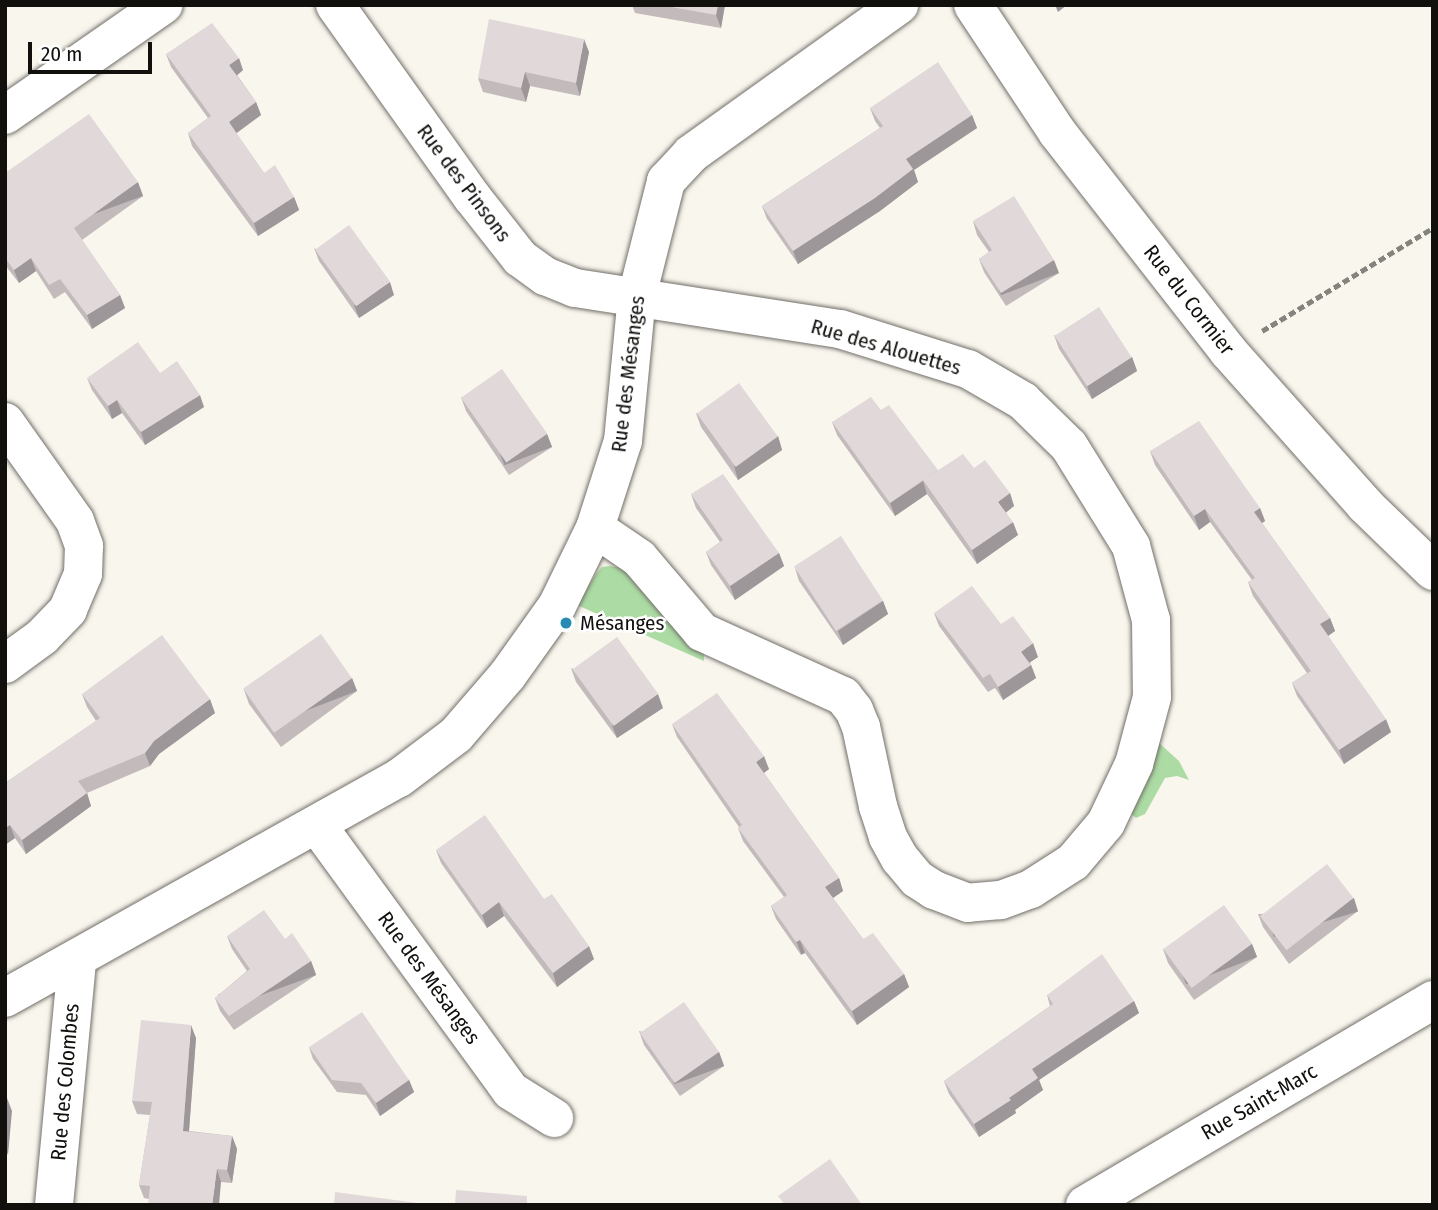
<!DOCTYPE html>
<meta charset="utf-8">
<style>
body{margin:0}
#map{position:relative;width:1438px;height:1210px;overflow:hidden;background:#f9f6ee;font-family:"Fira Sans Condensed",sans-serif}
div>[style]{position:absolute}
.green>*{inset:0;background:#acdca4}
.path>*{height:4.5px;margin-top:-2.25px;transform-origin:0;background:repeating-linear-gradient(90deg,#85837d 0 7px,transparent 0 10.5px)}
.roads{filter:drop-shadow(0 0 2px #726f69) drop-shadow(0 0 2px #726f69)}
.minor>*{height:38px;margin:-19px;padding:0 19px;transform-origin:19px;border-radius:19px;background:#fff}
.wall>*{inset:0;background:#c2babb}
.shaded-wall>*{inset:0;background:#9e9799;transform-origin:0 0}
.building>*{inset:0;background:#e1d8da;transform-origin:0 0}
.dots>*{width:19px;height:19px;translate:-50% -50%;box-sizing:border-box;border:4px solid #fff;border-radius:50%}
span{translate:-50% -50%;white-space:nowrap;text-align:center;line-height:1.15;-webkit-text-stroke:5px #fff;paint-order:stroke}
.street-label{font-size:21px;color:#11100d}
.poi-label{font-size:21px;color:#11100d}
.left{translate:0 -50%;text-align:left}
.frame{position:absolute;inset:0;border:7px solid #11100d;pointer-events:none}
.scale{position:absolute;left:28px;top:42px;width:124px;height:32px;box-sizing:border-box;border:4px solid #11100d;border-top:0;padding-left:9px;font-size:21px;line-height:24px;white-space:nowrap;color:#11100d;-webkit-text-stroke:5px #fff;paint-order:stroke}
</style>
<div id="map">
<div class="green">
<i style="clip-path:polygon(610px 566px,621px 568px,632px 576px,704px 653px,704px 661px,577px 605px,596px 574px,602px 567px)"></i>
<i style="clip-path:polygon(1158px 742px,1179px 761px,1189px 780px,1177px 776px,1165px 778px,1145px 814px,1136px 818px,1130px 813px)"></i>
</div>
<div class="path">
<i style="left:1262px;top:331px;width:200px;rotate:-31.1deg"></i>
</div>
<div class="roads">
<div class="minor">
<i style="left:335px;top:5px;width:236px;rotate:54.5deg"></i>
<i style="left:472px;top:197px;width:78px;rotate:51.8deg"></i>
<i style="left:520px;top:258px;width:31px;rotate:36deg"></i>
<i style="left:545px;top:276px;width:32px;rotate:22deg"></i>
<i style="left:575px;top:288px;width:268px;rotate:8.8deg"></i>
<i style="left:840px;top:329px;width:134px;rotate:17.4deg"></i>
<i style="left:968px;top:369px;width:64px;rotate:30.2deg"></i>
<i style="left:1023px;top:401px;width:64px;rotate:44.4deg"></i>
<i style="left:1069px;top:446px;width:118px;rotate:58.2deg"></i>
<i style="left:1131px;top:546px;width:77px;rotate:74.9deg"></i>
<i style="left:1151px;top:620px;width:77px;rotate:89.3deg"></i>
<i style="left:1152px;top:697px;width:69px;rotate:105deg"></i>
<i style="left:1134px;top:764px;width:65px;rotate:115.4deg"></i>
<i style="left:1106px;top:823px;width:51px;rotate:130.2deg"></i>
<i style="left:1073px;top:862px;width:50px;rotate:147.3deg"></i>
<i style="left:1031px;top:889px;width:33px;rotate:160deg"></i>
<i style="left:1000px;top:900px;width:32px;rotate:175deg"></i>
<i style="left:968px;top:903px;width:36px;rotate:-159deg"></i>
<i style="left:934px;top:890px;width:20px;rotate:-147deg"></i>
<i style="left:917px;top:879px;width:26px;rotate:-130deg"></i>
<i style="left:900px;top:859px;width:25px;rotate:-119deg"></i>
<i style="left:888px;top:837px;width:33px;rotate:-108deg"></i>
<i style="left:878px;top:806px;width:81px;rotate:-102.1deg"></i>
<i style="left:861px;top:727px;width:18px;rotate:-112deg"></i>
<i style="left:854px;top:710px;width:18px;rotate:-128deg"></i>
<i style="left:843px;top:696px;width:155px;rotate:-155.6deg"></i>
<i style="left:702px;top:632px;width:97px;rotate:-130.4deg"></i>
<i style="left:639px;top:558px;width:53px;rotate:-145.7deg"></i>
<i style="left:973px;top:5px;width:152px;rotate:56.5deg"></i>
<i style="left:1057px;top:132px;width:278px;rotate:52deg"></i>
<i style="left:1228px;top:351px;width:206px;rotate:48.3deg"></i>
<i style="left:1365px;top:505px;width:95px;rotate:44.1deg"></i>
<i style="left:5px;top:115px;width:193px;rotate:-34.8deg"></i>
<i style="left:5px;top:422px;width:121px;rotate:54.7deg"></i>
<i style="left:75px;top:521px;width:27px;rotate:70deg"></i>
<i style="left:84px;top:546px;width:28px;rotate:92deg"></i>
<i style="left:83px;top:574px;width:39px;rotate:113deg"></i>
<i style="left:68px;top:610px;width:37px;rotate:134deg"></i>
<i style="left:42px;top:637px;width:46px;rotate:143.9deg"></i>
<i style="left:317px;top:825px;width:329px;rotate:53.9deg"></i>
<i style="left:511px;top:1091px;width:51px;rotate:32.1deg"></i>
<i style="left:5px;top:998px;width:451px;rotate:-29.2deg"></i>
<i style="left:399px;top:778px;width:71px;rotate:-37deg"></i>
<i style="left:456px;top:735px;width:78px;rotate:-49.2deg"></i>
<i style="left:507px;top:676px;width:86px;rotate:-54.5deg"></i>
<i style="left:557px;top:606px;width:87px;rotate:-64deg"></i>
<i style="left:595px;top:528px;width:91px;rotate:-72.2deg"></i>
<i style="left:623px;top:441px;width:146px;rotate:-84.5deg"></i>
<i style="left:637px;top:296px;width:119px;rotate:-75.8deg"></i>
<i style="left:666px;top:181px;width:37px;rotate:-47deg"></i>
<i style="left:691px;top:154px;width:256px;rotate:-35.6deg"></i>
<i style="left:54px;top:1205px;width:246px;rotate:-84.6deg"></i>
<i style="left:1085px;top:1205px;width:404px;rotate:-30.5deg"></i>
</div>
</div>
<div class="wall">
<i style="clip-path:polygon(632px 5px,725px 5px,721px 28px,635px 13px)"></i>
<i style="clip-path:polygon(589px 52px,580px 96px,530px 86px,526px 102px,483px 92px,478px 78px)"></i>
<i style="clip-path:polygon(166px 54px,243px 70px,237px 75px,256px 102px,261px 115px,236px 133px,264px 173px,294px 197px,299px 210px,258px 236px,192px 146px,188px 133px,208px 118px,171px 67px)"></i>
<i style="clip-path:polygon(870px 108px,972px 115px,977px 128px,914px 170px,918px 182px,880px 211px,798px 264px,767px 219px,762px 206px,880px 128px,875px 121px)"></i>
<i style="clip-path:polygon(5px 173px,143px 196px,82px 240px,120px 295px,125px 308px,92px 329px,65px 292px,54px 299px,36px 271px,19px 283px,5px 265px)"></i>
<i style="clip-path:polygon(973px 221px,1059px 273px,1006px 306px,984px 272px,979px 259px,989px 252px,977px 235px)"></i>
<i style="clip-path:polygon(314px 248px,394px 295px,359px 318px,319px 261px)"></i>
<i style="clip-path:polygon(1054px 335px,1132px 357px,1137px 371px,1092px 399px,1059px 349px)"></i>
<i style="clip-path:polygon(160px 373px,204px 407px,145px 445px,122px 413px,112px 419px,92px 390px,87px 378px)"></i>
<i style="clip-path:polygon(461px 397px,547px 434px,552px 447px,509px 475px,466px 411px)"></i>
<i style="clip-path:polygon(881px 410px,938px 471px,974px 468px,1010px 493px,1014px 506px,1006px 512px,1018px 535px,977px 564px,927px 494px,895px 516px,837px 435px,832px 422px)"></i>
<i style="clip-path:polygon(696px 413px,778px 436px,782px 450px,738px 480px,701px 427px)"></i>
<i style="clip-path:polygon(1150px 451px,1260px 508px,1265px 521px,1262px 523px,1330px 618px,1335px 631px,1328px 636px,1391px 732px,1344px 764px,1297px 696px,1292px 683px,1307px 673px,1253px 596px,1248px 582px,1252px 580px,1210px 522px,1199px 530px,1155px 465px)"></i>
<i style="clip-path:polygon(691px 494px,779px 553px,784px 566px,735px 600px,711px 565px,706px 552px,720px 542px,696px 508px)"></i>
<i style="clip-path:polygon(795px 568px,883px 601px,888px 614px,843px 645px,799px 581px)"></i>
<i style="clip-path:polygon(934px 613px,1001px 624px,1038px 657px,1030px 662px,1036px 678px,1003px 700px,995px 688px,988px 692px,939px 626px)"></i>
<i style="clip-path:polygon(571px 668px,663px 708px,617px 738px,576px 682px)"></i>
<i style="clip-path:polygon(352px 678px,357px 691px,281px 747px,249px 704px,244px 690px)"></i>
<i style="clip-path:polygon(82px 694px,215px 713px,159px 754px,150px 766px,87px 793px,91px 806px,26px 854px,15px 838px,5px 845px,5px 783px,96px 721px,87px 707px)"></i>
<i style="clip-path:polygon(672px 724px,769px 769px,764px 773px,839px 878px,843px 891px,833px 898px,863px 939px,904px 974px,909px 987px,857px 1025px,805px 953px,801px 955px,776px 919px,771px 906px,784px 897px,743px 841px,738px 828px,739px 827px,677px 737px)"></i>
<i style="clip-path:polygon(436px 850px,544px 899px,594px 959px,557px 987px,504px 916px,487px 928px,441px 863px)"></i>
<i style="clip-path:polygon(1358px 911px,1289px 964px,1263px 927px,1258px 914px)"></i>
<i style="clip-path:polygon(227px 936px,311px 961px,316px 975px,234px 1030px,220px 1011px,215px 998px,247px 971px,232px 949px)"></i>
<i style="clip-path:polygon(1252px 944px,1257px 957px,1194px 1000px,1168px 963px,1163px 949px)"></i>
<i style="clip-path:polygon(1047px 995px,1134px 1001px,1139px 1013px,1039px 1080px,1043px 1090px,1015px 1110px,1016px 1113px,979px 1137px,949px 1094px,944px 1081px,1050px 1006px)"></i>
<i style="clip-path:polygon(639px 1031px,719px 1052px,724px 1066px,680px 1096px,644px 1045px)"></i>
<i style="clip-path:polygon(196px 1038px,189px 1131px,232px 1136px,237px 1149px,232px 1183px,221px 1182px,149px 1199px,144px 1198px,139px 1185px,150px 1115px,137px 1114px,132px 1101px)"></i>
<i style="clip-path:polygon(309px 1047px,409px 1080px,414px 1092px,380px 1116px,366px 1095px,337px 1092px,313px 1059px)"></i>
</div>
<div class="shaded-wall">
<i style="clip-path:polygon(718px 5px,725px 5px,721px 28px,716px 15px)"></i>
<i style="clip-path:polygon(1055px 5px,1067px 5px,1058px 12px)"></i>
<i style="clip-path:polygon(584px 39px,589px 52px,580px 96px,576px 83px)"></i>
<i style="clip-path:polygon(239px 58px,243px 70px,234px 78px,229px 65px)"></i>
<i style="clip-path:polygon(525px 72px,530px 86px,526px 102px,521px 88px)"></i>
<i style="clip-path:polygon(256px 102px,261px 115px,234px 135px,229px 122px)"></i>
<i style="clip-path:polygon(972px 115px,977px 128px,914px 170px,918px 182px,880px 211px,798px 264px,793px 251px,906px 159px)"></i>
<i style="left:138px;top:182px;width:15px;height:79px;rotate:70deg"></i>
<i style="clip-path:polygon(294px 197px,299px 210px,258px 236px,254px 223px)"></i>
<i style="clip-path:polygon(31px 258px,36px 271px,19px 283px,14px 270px)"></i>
<i style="left:1054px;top:260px;width:14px;height:62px;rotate:69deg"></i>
<i style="clip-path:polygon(390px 282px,394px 295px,359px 318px,354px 305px)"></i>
<i style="clip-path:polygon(120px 295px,125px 308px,92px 329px,87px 315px)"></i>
<i style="clip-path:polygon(1132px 357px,1137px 371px,1092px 399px,1087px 386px)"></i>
<i style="clip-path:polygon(200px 395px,204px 407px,145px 445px,141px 432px)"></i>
<i style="clip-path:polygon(117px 400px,122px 413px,112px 419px,108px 406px)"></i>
<i style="left:547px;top:434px;width:14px;height:51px;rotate:69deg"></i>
<i style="clip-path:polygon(778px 436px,782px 450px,738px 480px,734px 466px)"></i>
<i style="clip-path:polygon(923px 481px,927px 494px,895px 516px,890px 503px)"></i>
<i style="clip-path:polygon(1010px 493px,1014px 506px,1003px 515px,998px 502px)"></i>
<i style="clip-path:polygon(1260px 508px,1265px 521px,1259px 525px,1254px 512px)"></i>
<i style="clip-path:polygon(1205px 509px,1210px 522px,1199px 530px,1194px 516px)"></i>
<i style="clip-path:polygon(1013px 522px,1018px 535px,977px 564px,972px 550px)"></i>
<i style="clip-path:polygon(779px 553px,784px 566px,735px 600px,730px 586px)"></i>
<i style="clip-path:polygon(883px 601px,888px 614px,843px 645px,838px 631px)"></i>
<i style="clip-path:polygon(1330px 618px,1335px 631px,1325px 638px,1320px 624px)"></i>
<i style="clip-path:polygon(1033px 643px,1038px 657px,1026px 665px,1021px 652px)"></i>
<i style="clip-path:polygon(1031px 665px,1036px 678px,1003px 700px,998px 687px)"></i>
<i style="left:352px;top:678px;width:14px;height:94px;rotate:69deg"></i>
<i style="clip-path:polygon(658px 694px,663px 708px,617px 738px,612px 725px)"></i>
<i style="clip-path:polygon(210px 699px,215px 713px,159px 754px,150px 766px,145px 753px,154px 741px)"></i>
<i style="clip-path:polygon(1386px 719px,1391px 732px,1344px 764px,1339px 750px)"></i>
<i style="clip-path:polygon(764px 756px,769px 769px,761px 775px,756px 762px)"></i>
<i style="clip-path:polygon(87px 793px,91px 806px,26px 854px,22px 840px)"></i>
<i style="clip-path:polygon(10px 825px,15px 838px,5px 845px,5px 828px)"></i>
<i style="clip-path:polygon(839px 878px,843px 891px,830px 900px,825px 887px)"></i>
<i style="left:1354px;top:898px;width:14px;height:88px;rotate:73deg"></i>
<i style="clip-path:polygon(499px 902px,504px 916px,487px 928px,482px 915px)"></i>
<i style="left:800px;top:940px;width:14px;height:4px;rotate:69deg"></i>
<i style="left:1252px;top:944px;width:14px;height:76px;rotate:69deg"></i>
<i style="clip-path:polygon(589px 946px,594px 959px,557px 987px,553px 973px)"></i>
<i style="left:311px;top:961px;width:15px;height:99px;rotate:70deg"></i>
<i style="clip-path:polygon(904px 974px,909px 987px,857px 1025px,852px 1011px)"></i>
<i style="clip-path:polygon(1134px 1001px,1139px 1013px,1039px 1080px,1043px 1090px,1015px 1110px,1016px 1113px,979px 1137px,974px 1124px,1009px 1098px,1032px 1069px)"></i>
<i style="clip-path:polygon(191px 1025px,196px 1038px,188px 1144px,183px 1131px)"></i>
<i style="left:719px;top:1052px;width:15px;height:53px;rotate:70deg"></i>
<i style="clip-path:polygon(409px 1080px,414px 1092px,380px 1116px,376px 1103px)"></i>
<i style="clip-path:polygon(7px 1098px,12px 1111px,8px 1155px,5px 1148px,5px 1114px)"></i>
<i style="clip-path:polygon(232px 1136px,237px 1149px,232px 1183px,227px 1170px)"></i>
<i style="clip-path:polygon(217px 1169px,221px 1182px,219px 1205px,212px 1205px)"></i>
</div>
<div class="building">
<i style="clip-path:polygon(660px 5px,718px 5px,716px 15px)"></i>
<i style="clip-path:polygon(489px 19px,584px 39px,576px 83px,525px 72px,521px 88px,478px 78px)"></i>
<i style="clip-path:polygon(212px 23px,239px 58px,229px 65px,256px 102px,229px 122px,264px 173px,275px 165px,294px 197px,254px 223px,188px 133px,211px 116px,166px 54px)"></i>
<i style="clip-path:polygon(938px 62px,972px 115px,906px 159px,913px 169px,875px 198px,793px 251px,762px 206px,883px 126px,870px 108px)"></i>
<i style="clip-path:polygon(89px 114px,138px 182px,74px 228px,120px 295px,87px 315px,60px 279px,49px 285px,31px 258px,14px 270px,5px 258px,5px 173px)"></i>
<i style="clip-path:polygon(1014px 196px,1054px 260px,1001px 293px,979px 259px,992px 250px,973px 221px)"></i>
<i style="left:349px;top:225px;width:70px;height:42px;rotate:54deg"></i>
<i style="left:1099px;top:307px;width:60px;height:53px;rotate:57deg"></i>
<i style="clip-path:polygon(138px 342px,160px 373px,177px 361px,200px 395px,141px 432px,117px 400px,108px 406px,87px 378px)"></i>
<i style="left:502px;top:369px;width:79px;height:50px;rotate:55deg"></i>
<i style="left:739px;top:383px;width:66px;height:52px;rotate:54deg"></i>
<i style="clip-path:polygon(871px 397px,881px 410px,889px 405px,938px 470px,890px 503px,832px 422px)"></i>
<i style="clip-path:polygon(1199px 421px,1260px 508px,1254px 512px,1330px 618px,1320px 624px,1386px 719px,1339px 750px,1292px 683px,1311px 671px,1248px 582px,1255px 578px,1205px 509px,1194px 516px,1150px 451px)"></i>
<i style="clip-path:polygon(963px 454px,974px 468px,985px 460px,1010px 493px,998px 502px,1013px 522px,972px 550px,923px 480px)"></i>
<i style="clip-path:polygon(723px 474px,779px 553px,730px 586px,706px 552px,723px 540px,691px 494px)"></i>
<i style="left:841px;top:536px;width:77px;height:56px;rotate:57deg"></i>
<i style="clip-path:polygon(972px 586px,1001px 624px,1013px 616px,1033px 643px,1021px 652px,1031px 665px,998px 687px,990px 674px,983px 678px,934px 613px)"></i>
<i style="left:321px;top:634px;width:54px;height:95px;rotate:55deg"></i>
<i style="clip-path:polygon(162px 635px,210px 699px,154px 741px,145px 753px,78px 781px,87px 793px,22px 840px,10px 825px,5px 828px,5px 783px,100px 718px,82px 694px)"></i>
<i style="left:617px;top:637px;width:70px;height:55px;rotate:54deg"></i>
<i style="clip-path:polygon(717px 693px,764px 756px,756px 762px,839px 878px,825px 887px,863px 939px,873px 933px,904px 974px,852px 1011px,800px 940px,796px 942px,771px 906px,787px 895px,738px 828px,742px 825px,672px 724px)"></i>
<i style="clip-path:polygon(485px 815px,544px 899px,552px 894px,589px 946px,553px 973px,499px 902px,482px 915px,436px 850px)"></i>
<i style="left:1327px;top:864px;width:43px;height:85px;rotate:52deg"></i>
<i style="left:1224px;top:905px;width:48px;height:75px;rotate:54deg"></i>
<i style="clip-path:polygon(264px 910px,285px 939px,292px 933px,311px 961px,229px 1016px,215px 998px,250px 969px,227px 936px)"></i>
<i style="clip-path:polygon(1102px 954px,1134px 1001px,1032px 1069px,1038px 1078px,1009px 1098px,1011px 1100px,974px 1124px,944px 1081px,1053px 1004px,1047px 995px)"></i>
<i style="left:684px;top:1002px;width:61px;height:54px;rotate:55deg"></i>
<i style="clip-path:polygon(362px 1012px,409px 1080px,376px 1103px,361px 1083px,332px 1080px,309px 1047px)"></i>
<i style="clip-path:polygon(141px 1020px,191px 1025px,183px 1131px,232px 1136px,227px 1170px,217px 1169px,212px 1205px,148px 1205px,150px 1186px,139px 1185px,152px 1102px,132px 1101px)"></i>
<i style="clip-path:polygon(830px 1159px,862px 1205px,785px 1205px,778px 1196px)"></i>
<i style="clip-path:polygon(456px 1190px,527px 1196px,527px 1205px,455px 1205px)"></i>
<i style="clip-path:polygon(335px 1192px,432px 1205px,334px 1205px)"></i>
</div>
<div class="dots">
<i style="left:566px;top:623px;background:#278bb4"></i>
</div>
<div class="street-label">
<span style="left:464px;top:183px;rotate:53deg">Rue des Pinsons</span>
<span style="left:1189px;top:300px;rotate:52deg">Rue du Cormier</span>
<span style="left:886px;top:347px;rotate:16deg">Rue des Alouettes</span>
<span style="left:628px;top:374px;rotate:-83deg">Rue des Mésanges</span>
<span style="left:429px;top:978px;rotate:54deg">Rue des Mésanges</span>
<span style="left:65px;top:1082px;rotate:-85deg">Rue des Colombes</span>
<span style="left:1259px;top:1102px;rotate:-30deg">Rue Saint-Marc</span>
</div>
<div class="poi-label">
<span class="left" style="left:580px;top:623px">Mésanges</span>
</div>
<div class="frame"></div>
<div class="scale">20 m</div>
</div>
